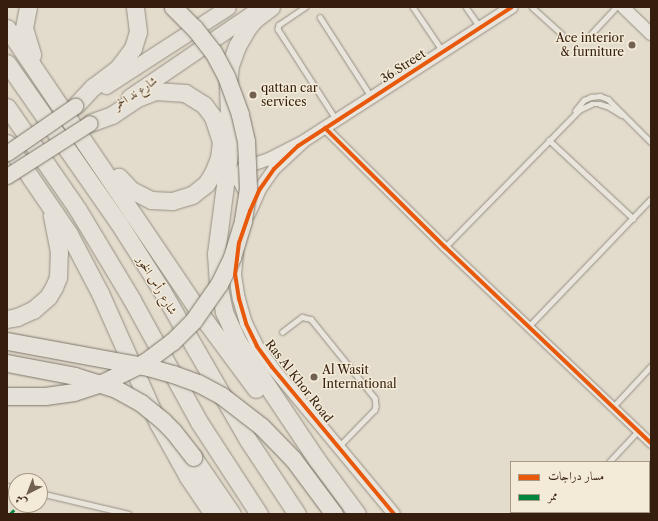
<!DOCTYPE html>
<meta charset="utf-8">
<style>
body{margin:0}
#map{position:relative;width:658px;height:521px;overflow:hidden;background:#e3dccc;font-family:"Libre Caslon Text",Amiri,serif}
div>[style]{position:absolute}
.roads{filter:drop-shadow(0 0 1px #958e83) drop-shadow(0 0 1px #958e83)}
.service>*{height:4.5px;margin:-2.25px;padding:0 2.25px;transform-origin:2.25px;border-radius:2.25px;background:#e9e5dd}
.minor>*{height:9px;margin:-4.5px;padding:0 4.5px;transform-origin:4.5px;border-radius:4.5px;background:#e9e5dd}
.tertiary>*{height:12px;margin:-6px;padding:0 6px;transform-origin:6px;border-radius:6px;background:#e9e5dd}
.primary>*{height:15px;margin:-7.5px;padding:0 7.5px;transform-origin:7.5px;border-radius:7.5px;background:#e6e1d8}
.motorway>*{height:17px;margin:-8.5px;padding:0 8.5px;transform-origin:8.5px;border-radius:8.5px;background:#e6e1d8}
.bridges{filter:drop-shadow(0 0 1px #7c756a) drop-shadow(0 0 1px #7c756a)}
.primary-bridge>*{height:15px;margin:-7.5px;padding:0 7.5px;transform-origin:7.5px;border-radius:7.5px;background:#e6e1d8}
.motorway-bridge>*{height:17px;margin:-8.5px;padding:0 8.5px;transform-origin:8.5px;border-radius:8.5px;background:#e6e1d8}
.quiet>*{height:3px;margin-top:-1.5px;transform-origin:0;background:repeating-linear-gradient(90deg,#00873e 0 6px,transparent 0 9px)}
.cycleway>*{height:4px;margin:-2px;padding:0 2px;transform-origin:2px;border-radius:2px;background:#e8590c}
.dots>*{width:11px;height:11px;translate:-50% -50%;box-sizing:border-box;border:2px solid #f3ead7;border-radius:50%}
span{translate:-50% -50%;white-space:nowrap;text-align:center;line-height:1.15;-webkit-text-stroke:3px #f3ead7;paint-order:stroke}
.poi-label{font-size:12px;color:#351e0d}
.right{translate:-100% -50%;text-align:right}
.left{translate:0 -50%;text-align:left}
.street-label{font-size:12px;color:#351e0d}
.frame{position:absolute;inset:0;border:8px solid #351e0d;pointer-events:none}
.legend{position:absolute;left:510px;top:461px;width:140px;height:52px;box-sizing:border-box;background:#f3ead7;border:1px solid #a79886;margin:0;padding:5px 7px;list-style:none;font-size:12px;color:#351e0d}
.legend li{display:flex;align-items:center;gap:8px;height:20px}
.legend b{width:20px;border:1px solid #a79886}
.north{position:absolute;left:8px;top:473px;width:40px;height:40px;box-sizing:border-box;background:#f3ead7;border:1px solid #a79886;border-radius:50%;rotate:222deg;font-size:11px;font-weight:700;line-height:16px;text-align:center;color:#351e0d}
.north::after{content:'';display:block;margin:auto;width:14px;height:18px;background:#726050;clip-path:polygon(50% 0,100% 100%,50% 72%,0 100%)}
</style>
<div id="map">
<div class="roads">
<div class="service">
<i style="left:306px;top:7px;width:32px;rotate:146deg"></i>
<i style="left:279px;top:25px;width:4px;rotate:104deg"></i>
<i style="left:278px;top:29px;width:107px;rotate:57.2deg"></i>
<i style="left:413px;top:7px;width:52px;rotate:56deg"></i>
<i style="left:466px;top:7px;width:24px;rotate:55deg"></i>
<i style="left:532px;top:7px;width:40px;rotate:42deg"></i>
<i style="left:320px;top:17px;width:94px;rotate:57.2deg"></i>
<i style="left:591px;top:34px;width:37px;rotate:-47deg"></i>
<i style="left:575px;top:111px;width:14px;rotate:-51deg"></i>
<i style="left:584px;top:100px;width:8px;rotate:-23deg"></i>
<i style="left:591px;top:97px;width:9px;rotate:-6deg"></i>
<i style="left:600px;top:96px;width:9px;rotate:21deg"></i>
<i style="left:608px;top:99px;width:61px;rotate:45deg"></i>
<i style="left:549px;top:140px;width:115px;rotate:42.9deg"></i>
<i style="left:445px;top:247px;width:192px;rotate:-45.6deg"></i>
<i style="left:579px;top:110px;width:14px;rotate:-25deg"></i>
<i style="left:592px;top:104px;width:8px"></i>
<i style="left:600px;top:104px;width:7px;rotate:16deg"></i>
<i style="left:607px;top:106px;width:17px;rotate:31deg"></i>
<i style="left:529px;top:326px;width:176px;rotate:-46.2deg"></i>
<i style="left:282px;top:332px;width:25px;rotate:-37deg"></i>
<i style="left:302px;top:317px;width:9px;rotate:13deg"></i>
<i style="left:311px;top:319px;width:102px;rotate:51deg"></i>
<i style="left:375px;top:398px;width:8px;rotate:83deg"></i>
<i style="left:376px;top:406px;width:4px;rotate:104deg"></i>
<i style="left:375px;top:410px;width:50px;rotate:134.2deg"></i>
<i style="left:613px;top:407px;width:56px;rotate:-47.2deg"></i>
<i style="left:609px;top:462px;width:42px;rotate:-46.9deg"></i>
<i style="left:7px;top:486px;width:9px;rotate:13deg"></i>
<i style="left:40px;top:493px;width:91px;rotate:13.3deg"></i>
<i style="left:561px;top:514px;width:3px;rotate:-45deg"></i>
</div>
<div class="minor">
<i style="left:325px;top:128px;width:169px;rotate:44.8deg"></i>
<i style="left:445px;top:247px;width:284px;rotate:43.6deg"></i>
</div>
<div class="tertiary">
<i style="left:623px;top:7px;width:39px;rotate:44deg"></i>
<i style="left:251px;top:191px;width:9px;rotate:-159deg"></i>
<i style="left:243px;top:188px;width:8px;rotate:-120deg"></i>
<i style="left:239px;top:181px;width:7px;rotate:-90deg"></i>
<i style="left:239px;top:174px;width:7px;rotate:-56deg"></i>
<i style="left:243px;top:168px;width:28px;rotate:-19deg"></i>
<i style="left:269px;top:159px;width:39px;rotate:-27deg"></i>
<i style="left:304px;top:141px;width:247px;rotate:-32.8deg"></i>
<i style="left:249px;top:214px;width:27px;rotate:-66deg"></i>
<i style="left:260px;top:189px;width:24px;rotate:-55deg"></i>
<i style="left:274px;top:169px;width:41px;rotate:-43deg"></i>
<i style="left:237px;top:252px;width:23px;rotate:95deg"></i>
<i style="left:235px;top:275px;width:24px;rotate:81deg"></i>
<i style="left:239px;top:299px;width:25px;rotate:74deg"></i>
<i style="left:246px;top:323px;width:25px;rotate:64deg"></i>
<i style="left:257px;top:346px;width:26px;rotate:54deg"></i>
<i style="left:272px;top:367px;width:191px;rotate:50.3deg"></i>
</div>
<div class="primary">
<i style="left:106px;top:86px;width:145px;rotate:-32.9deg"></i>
<i style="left:129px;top:97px;width:160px;rotate:-34.3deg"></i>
</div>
<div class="motorway">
<i style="left:28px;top:7px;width:21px;rotate:101deg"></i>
<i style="left:24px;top:28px;width:28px;rotate:73deg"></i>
<i style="left:271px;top:7px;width:20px;rotate:143deg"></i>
<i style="left:255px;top:19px;width:11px;rotate:131deg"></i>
<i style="left:248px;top:27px;width:22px;rotate:120deg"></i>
<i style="left:237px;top:46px;width:20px;rotate:110deg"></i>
<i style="left:230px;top:65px;width:20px;rotate:96deg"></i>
<i style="left:228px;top:85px;width:62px;rotate:88.2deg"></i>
<i style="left:230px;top:147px;width:108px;rotate:97.5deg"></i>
<i style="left:216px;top:254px;width:29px;rotate:86deg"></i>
<i style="left:218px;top:283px;width:30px;rotate:78deg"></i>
<i style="left:224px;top:312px;width:33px;rotate:65deg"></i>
<i style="left:238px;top:342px;width:142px;rotate:56.2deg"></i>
<i style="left:317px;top:460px;width:67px;rotate:53.5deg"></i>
<i style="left:7px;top:28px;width:356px;rotate:55.9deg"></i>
<i style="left:207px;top:323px;width:82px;rotate:53.4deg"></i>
<i style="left:7px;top:63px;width:194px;rotate:55.1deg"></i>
<i style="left:118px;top:222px;width:82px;rotate:57.5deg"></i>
<i style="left:162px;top:291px;width:172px;rotate:60deg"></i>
<i style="left:248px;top:440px;width:89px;rotate:56.5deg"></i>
<i style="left:75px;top:106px;width:26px;rotate:-47deg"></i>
<i style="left:93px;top:87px;width:31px;rotate:-37deg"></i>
<i style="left:118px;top:68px;width:25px;rotate:-53deg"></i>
<i style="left:133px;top:48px;width:17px;rotate:-73deg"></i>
<i style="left:138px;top:32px;width:25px;rotate:-97deg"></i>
<i style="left:7px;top:107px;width:125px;rotate:55.4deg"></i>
<i style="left:78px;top:210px;width:105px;rotate:59deg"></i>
<i style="left:132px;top:300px;width:139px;rotate:61.2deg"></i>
<i style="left:199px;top:422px;width:110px;rotate:56.9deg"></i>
<i style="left:90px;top:123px;width:23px;rotate:-20deg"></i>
<i style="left:112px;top:115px;width:30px;rotate:-34deg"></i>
<i style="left:137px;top:98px;width:19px;rotate:-21deg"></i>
<i style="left:155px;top:91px;width:30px;rotate:4deg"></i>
<i style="left:185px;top:93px;width:22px;rotate:32deg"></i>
<i style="left:204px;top:105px;width:15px;rotate:53deg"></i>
<i style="left:213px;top:117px;width:26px;rotate:72deg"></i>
<i style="left:221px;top:142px;width:16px;rotate:97deg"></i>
<i style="left:219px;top:158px;width:16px;rotate:112deg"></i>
<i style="left:213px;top:173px;width:13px;rotate:122deg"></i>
<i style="left:206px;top:184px;width:18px;rotate:142deg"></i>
<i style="left:192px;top:195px;width:21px;rotate:163deg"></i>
<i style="left:172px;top:201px;width:21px;rotate:-177deg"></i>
<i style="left:151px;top:200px;width:22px;rotate:-153deg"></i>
<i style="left:131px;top:190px;width:18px;rotate:-133deg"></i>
<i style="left:7px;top:143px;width:110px;rotate:55.7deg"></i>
<i style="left:69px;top:234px;width:67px;rotate:62.3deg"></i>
<i style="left:100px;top:293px;width:142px;rotate:66deg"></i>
<i style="left:158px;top:423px;width:62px;rotate:60.9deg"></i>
<i style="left:188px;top:477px;width:45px;rotate:56deg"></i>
<i style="left:7px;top:319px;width:10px;rotate:-11deg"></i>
<i style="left:17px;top:317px;width:17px;rotate:-24deg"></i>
<i style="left:33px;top:310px;width:20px;rotate:-41deg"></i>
<i style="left:48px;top:297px;width:12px;rotate:-59deg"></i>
<i style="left:54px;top:287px;width:11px;rotate:-68deg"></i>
<i style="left:58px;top:277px;width:25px;rotate:-88deg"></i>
<i style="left:59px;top:252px;width:37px;rotate:-101deg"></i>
<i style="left:193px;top:457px;width:69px;rotate:55.6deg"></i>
</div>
</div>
<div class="bridges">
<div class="primary-bridge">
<i style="left:7px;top:153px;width:83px;rotate:-34.7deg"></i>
<i style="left:7px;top:176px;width:98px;rotate:-32.6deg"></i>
</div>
<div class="motorway-bridge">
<i style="left:7px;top:341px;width:143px;rotate:10.4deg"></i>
<i style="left:148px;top:367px;width:26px;rotate:16deg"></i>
<i style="left:173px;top:374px;width:27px;rotate:20deg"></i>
<i style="left:198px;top:383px;width:27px;rotate:28deg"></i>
<i style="left:222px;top:396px;width:49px;rotate:37.6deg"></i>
<i style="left:261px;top:426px;width:46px;rotate:45.9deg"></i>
<i style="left:293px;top:459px;width:69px;rotate:53.3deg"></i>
<i style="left:7px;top:363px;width:69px;rotate:10.8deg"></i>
<i style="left:75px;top:376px;width:43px;rotate:17.6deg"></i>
<i style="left:116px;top:389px;width:29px;rotate:29deg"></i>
<i style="left:141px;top:403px;width:28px;rotate:39deg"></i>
<i style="left:163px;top:421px;width:14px;rotate:45deg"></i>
<i style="left:173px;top:431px;width:33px;rotate:52deg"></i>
<i style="left:7px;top:396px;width:38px"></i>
<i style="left:45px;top:396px;width:29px;rotate:-8deg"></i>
<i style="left:74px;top:392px;width:29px;rotate:-18deg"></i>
<i style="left:102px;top:383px;width:48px;rotate:-26deg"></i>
<i style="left:145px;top:362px;width:34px;rotate:-37deg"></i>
<i style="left:172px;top:342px;width:30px;rotate:-45deg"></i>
<i style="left:193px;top:321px;width:45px;rotate:-54.9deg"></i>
<i style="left:219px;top:284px;width:30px;rotate:-64deg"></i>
<i style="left:232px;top:257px;width:39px;rotate:-73deg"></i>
<i style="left:243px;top:220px;width:32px;rotate:-81deg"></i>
<i style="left:248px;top:188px;width:47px;rotate:-92.4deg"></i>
<i style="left:246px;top:141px;width:28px;rotate:-103deg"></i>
<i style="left:240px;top:114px;width:40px;rotate:-110.2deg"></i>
<i style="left:226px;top:76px;width:27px;rotate:-118deg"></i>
<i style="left:213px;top:52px;width:31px;rotate:-128deg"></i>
<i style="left:194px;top:28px;width:30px;rotate:-135deg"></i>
</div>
</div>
<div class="quiet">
<i style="left:10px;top:514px;width:13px;rotate:-45deg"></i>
</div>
<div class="cycleway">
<i style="left:325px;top:128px;width:169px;rotate:44.8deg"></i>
<i style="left:445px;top:247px;width:284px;rotate:43.6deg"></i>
<i style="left:394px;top:514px;width:191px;rotate:-129.7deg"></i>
<i style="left:272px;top:367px;width:26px;rotate:-126deg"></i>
<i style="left:257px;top:346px;width:25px;rotate:-116deg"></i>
<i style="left:246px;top:323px;width:25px;rotate:-106deg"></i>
<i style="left:239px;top:299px;width:24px;rotate:-99deg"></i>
<i style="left:235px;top:275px;width:32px;rotate:-83deg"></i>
<i style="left:239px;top:243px;width:34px;rotate:-71deg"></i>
<i style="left:250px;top:211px;width:24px;rotate:-66deg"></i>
<i style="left:260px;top:189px;width:24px;rotate:-55deg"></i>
<i style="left:274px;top:169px;width:33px;rotate:-44deg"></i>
<i style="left:298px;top:146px;width:255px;rotate:-33deg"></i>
</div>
<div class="dots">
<i style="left:632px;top:45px;background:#726050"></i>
<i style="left:253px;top:95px;background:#726050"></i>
<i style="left:314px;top:377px;background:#726050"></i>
</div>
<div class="poi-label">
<span class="right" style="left:624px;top:45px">Ace interior<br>&amp; furniture</span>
<span class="left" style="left:261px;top:95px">qattan car<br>services</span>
<span class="left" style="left:322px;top:377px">Al Wasit<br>International</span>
</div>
<div class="street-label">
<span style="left:403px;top:66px;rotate:-33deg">36 Street</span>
<span style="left:135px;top:93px;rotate:-34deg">شارع ند الحمر</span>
<span style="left:157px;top:285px;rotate:59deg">شارع رأس الخور</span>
<span style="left:299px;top:381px;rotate:52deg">Ras Al Khor Road</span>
</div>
<div class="frame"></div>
<ul class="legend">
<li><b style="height:5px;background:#e8590c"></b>مسار دراجات</li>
<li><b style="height:5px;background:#00873e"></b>ممر</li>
</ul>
<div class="north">ش</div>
</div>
